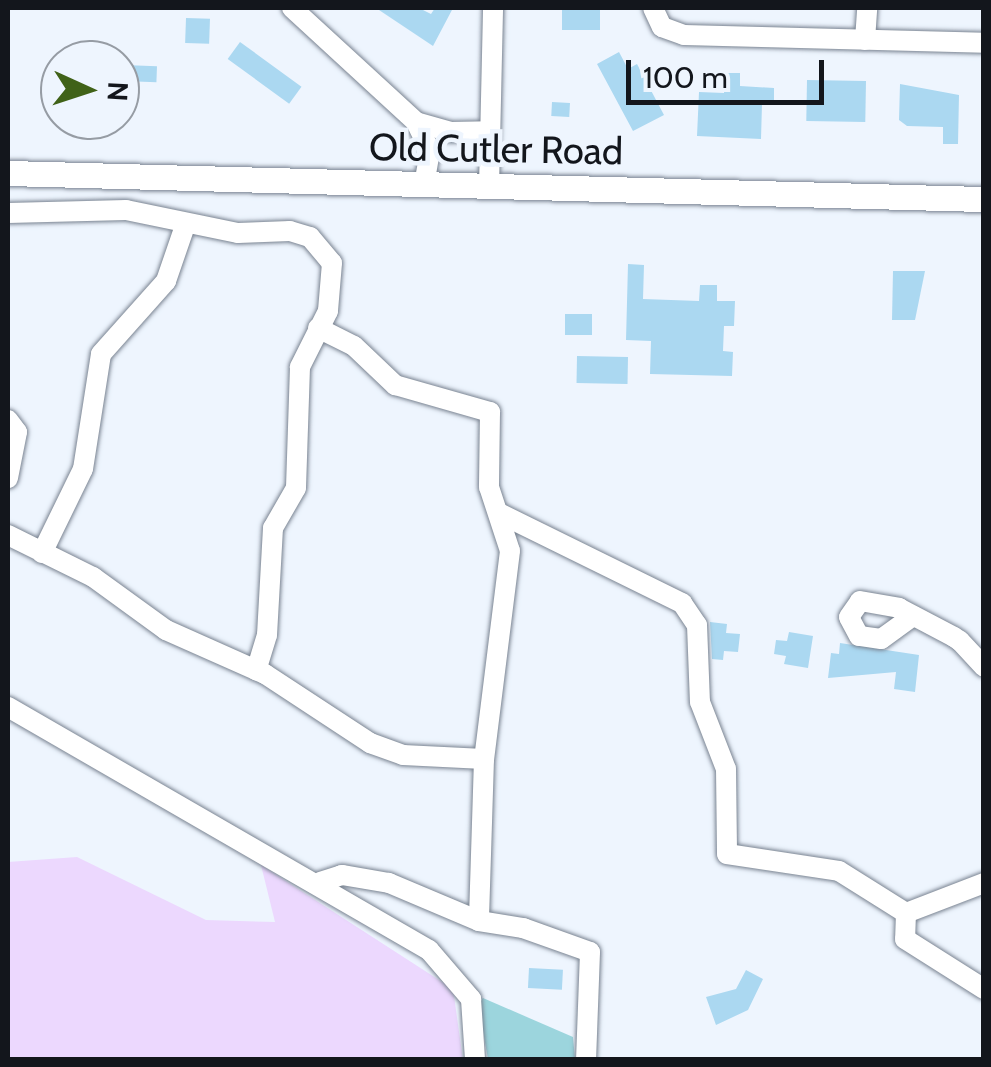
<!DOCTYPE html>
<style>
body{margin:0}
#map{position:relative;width:991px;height:1067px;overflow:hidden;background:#eef5fe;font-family:Cabin,sans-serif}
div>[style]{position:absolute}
.green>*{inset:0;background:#ecd8fe}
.water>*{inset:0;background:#9cd5dd}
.building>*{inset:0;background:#abd8f1;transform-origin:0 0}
.roads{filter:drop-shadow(0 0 2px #798391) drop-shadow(0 0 2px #798391)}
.minor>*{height:20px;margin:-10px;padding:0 10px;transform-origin:10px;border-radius:10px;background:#fff}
.major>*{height:25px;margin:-12.5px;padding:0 12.5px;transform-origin:12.5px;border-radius:12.5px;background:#fff}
span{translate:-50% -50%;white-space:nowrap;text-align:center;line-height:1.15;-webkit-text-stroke:9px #eef5fe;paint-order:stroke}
.street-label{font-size:38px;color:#13161c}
.frame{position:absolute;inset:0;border:10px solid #13161c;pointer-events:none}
.north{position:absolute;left:40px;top:40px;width:100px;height:100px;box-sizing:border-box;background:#eef5fe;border:2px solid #969ca4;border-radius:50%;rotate:93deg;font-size:28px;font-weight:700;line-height:40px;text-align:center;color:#13161c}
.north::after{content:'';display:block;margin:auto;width:35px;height:45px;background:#406218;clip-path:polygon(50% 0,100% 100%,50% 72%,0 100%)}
.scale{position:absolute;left:626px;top:60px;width:198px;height:45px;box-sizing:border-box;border:5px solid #13161c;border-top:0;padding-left:12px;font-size:30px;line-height:35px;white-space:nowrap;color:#13161c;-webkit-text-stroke:8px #eef5fe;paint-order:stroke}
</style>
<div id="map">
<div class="green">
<i style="clip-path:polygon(77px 857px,206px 920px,275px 922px,261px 865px,453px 989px,463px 1060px,8px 1060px,8px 862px)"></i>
</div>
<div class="water">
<i style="clip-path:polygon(483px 998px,573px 1037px,575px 1059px,488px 1059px,478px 1003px)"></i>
</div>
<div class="building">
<i style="clip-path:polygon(376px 8px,419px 8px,431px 14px,435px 8px,453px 8px,433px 46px)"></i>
<i style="left:562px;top:8px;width:38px;height:22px"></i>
<i style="left:186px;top:18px;width:24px;height:25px;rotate:2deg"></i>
<i style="left:240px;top:42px;width:76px;height:21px;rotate:36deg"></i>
<i style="clip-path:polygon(619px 52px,628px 69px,637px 64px,664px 115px,633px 131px,597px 64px)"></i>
<i style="left:124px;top:65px;width:33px;height:16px;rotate:2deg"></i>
<i style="clip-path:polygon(725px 73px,740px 73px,740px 86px,774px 88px,774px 104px,762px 104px,761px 139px,697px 136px,699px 92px,724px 93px)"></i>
<i style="left:807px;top:80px;width:59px;height:41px;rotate:1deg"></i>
<i style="clip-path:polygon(900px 84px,959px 95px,958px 144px,943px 144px,943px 127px,907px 126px,899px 120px)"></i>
<i style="left:552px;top:102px;width:18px;height:14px;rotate:3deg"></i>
<i style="clip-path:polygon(628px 264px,644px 265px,643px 299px,699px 301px,700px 285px,717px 285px,717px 301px,735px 301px,734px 326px,724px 326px,723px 351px,733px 352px,732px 376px,650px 374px,651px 341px,626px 340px)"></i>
<i style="clip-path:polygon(893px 271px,925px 271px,915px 320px,892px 320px)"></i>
<i style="left:565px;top:314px;width:27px;height:21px"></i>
<i style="left:577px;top:356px;width:51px;height:27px;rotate:1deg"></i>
<i style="clip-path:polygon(710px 622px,727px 624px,726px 633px,740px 634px,738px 652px,724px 651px,723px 660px,712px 659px)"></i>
<i style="clip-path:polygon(789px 632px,813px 636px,808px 668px,784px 664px,786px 656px,774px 654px,776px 640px,787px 641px)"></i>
<i style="clip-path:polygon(840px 643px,919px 655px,915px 692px,894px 689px,896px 672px,828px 678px,831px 653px,839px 654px)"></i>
<i style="left:529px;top:968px;width:34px;height:20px;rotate:3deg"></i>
<i style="clip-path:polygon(746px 970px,763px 979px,748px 1010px,716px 1025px,706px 997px,736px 989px)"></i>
</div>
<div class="roads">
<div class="minor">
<i style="left:292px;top:8px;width:168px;rotate:42.6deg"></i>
<i style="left:416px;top:122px;width:35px;rotate:16deg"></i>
<i style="left:450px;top:132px;width:39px;rotate:-1deg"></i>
<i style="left:653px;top:8px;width:21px;rotate:65deg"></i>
<i style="left:662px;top:27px;width:23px;rotate:20deg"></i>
<i style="left:684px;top:35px;width:300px;rotate:1.5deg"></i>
<i style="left:865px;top:40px;width:32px;rotate:-86deg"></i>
<i style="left:416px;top:122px;width:32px;rotate:64deg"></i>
<i style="left:430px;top:151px;width:35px;rotate:100deg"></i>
<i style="left:489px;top:187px;width:179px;rotate:-88.7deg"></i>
<i style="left:8px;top:213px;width:118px;rotate:-1.5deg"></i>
<i style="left:126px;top:210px;width:114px;rotate:11.6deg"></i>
<i style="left:238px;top:233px;width:52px;rotate:-2.2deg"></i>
<i style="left:290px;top:231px;width:21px;rotate:17deg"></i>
<i style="left:310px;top:237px;width:34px;rotate:50deg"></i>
<i style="left:332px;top:263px;width:48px;rotate:94.8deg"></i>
<i style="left:328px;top:311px;width:63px;rotate:116.6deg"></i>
<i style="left:300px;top:367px;width:121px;rotate:91.9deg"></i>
<i style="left:296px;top:488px;width:46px;rotate:119.9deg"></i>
<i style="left:273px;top:528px;width:107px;rotate:93.2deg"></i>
<i style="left:267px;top:635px;width:37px;rotate:107deg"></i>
<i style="left:318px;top:328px;width:40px;rotate:26.6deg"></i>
<i style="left:354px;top:346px;width:57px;rotate:43.6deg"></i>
<i style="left:395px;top:385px;width:99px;rotate:15.9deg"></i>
<i style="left:490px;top:412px;width:75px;rotate:90.8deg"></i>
<i style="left:489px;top:487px;width:67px;rotate:71.8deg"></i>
<i style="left:510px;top:551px;width:210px;rotate:97.1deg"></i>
<i style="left:484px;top:759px;width:162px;rotate:91.8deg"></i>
<i style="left:479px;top:921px;width:98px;rotate:-157.1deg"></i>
<i style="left:389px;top:883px;width:48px;rotate:-170.3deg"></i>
<i style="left:342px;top:875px;width:23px;rotate:162deg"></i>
<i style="left:8px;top:420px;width:15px;rotate:53deg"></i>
<i style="left:17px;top:432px;width:47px;rotate:101.1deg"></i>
<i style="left:501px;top:514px;width:202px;rotate:26.2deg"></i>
<i style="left:682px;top:603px;width:27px;rotate:56deg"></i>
<i style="left:697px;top:625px;width:77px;rotate:87.8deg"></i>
<i style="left:700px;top:702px;width:72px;rotate:68.8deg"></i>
<i style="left:726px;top:769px;width:85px;rotate:89.3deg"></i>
<i style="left:727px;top:854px;width:113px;rotate:8.6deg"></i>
<i style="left:839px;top:871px;width:79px;rotate:32.1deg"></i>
<i style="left:8px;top:535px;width:95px;rotate:26.3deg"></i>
<i style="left:93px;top:577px;width:90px;rotate:36deg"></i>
<i style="left:166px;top:630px;width:108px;rotate:24deg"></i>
<i style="left:265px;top:674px;width:126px;rotate:33.3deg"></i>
<i style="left:370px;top:743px;width:35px;rotate:20deg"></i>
<i style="left:403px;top:755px;width:81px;rotate:2.8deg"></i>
<i style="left:42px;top:553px;width:93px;rotate:-64deg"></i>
<i style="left:83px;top:469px;width:116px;rotate:-81.1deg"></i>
<i style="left:101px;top:354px;width:98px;rotate:-48.3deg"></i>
<i style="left:166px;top:281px;width:61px;rotate:-71deg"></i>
<i style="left:913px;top:616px;width:39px;rotate:144deg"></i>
<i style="left:881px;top:639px;width:22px;rotate:-172deg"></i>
<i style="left:859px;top:636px;width:21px;rotate:-118deg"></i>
<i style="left:849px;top:617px;width:19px;rotate:-55deg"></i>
<i style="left:860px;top:601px;width:40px;rotate:10deg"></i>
<i style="left:899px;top:608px;width:62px;rotate:27.8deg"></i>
<i style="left:954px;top:637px;width:7px;rotate:34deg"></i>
<i style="left:960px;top:641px;width:35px;rotate:47deg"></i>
<i style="left:8px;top:707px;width:486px;rotate:30deg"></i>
<i style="left:429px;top:950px;width:65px;rotate:49.4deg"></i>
<i style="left:471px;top:999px;width:61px;rotate:86.2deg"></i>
<i style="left:906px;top:913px;width:26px;rotate:92deg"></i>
<i style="left:905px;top:939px;width:93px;rotate:32.3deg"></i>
<i style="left:906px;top:913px;width:84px;rotate:-21deg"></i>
<i style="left:479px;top:921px;width:45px;rotate:9deg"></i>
<i style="left:523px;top:928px;width:71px;rotate:19.7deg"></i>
<i style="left:590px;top:952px;width:108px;rotate:92.1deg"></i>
</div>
<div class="major">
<i style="left:8px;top:173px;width:976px;rotate:1.53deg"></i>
</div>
</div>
<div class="street-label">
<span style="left:496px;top:149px;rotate:1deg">Old Cutler Road</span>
</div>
<div class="frame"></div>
<div class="north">N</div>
<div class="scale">100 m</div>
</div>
